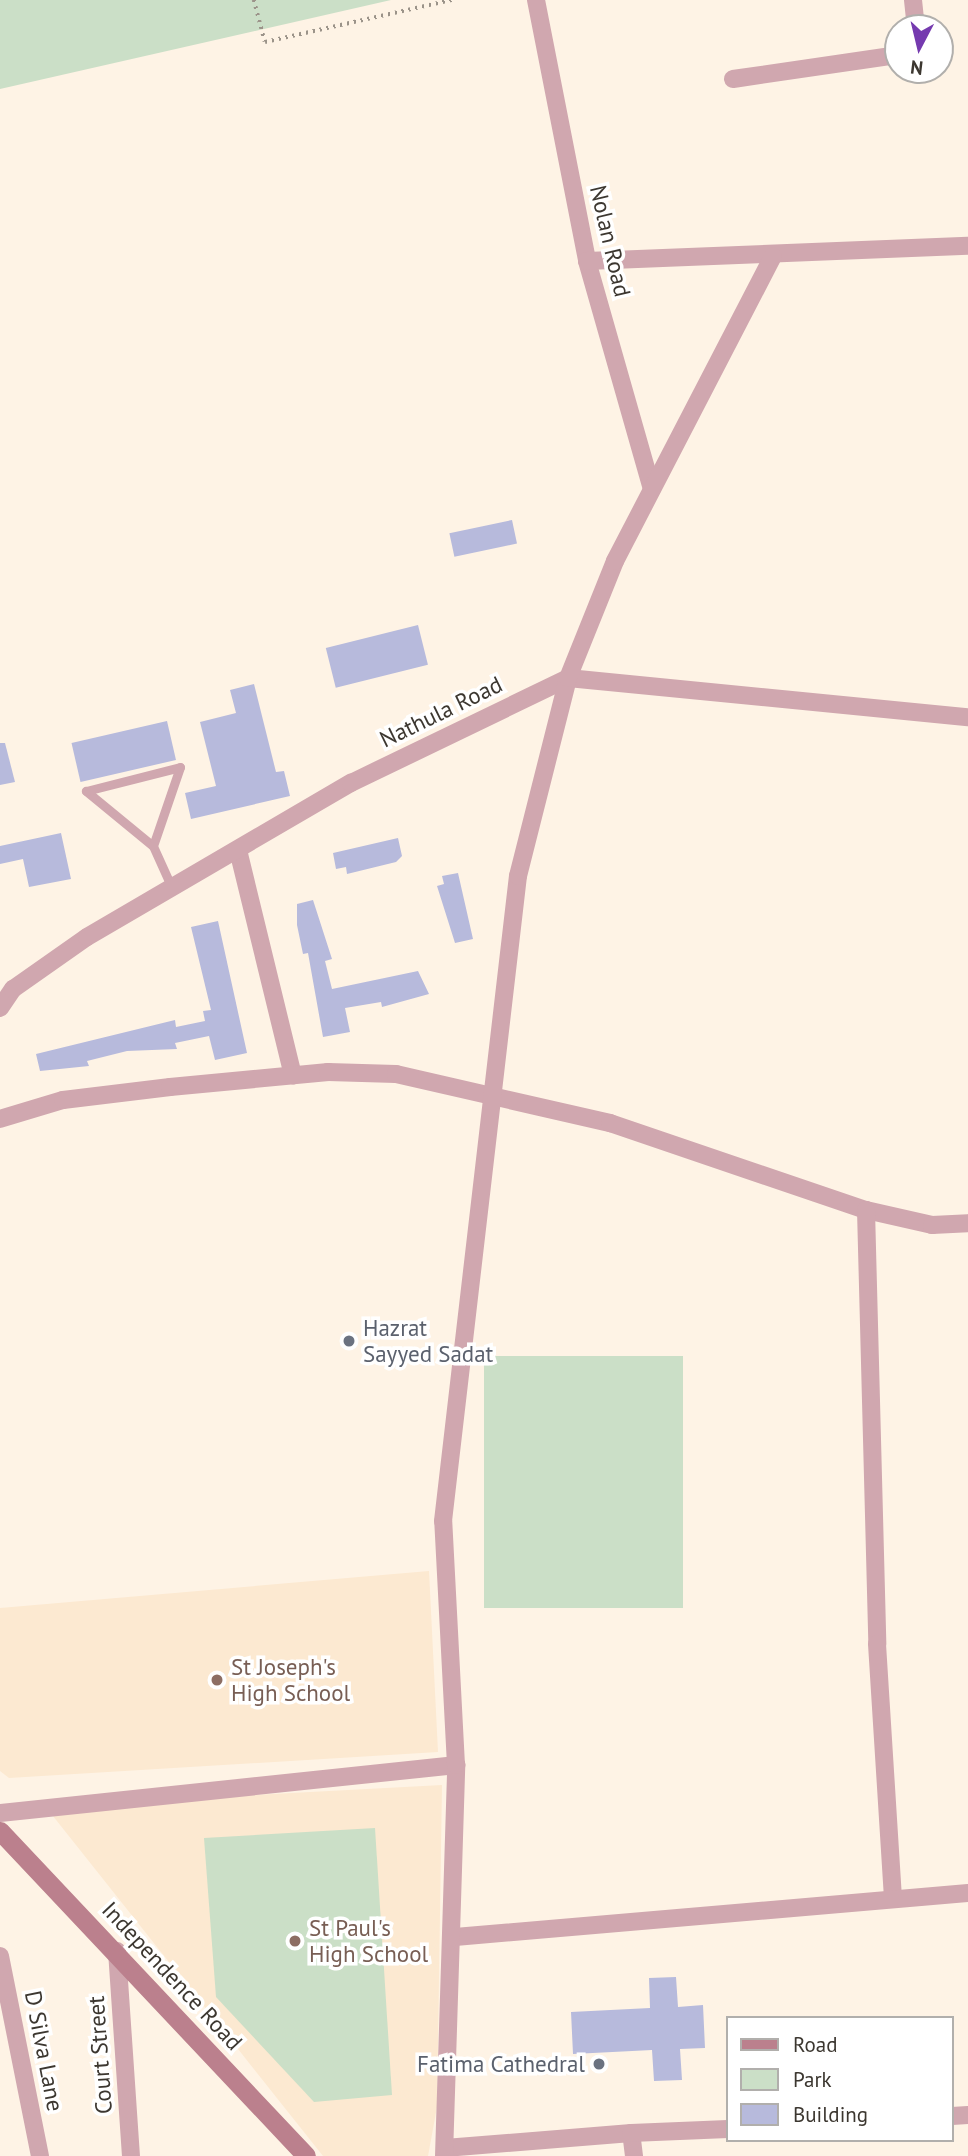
<!DOCTYPE html>
<style>
body{margin:0}
#map{position:relative;width:968px;height:2156px;overflow:hidden;background:#fef3e5;font-family:"PT Sans",sans-serif}
div>[style]{position:absolute}
.built>*{inset:0;background:#fce9d1}
.green>*{inset:0;background:#cbdfc7;transform-origin:0 0}
.building>*{inset:0;background:#b7badc;transform-origin:0 0}
.path>*{height:3.5px;margin-top:-1.75px;transform-origin:0;background:repeating-linear-gradient(90deg,#9b9389 0 2px,transparent 0 7px)}
.service>*{height:9px;margin:-4.5px;padding:0 4.5px;transform-origin:4.5px;border-radius:4.5px;background:#d0a7af}
.minor>*{height:18px;margin:-9px;padding:0 9px;transform-origin:9px;border-radius:9px;background:#d0a7af}
.secondary>*{height:19px;margin:-9.5px;padding:0 9.5px;transform-origin:9.5px;border-radius:9.5px;background:#bb808d}
.dots>*{width:19px;height:19px;translate:-50% -50%;box-sizing:border-box;border:4px solid #fff;border-radius:50%}
span{translate:-50% -50%;white-space:nowrap;text-align:center;line-height:1.15;-webkit-text-stroke:7px #fff;paint-order:stroke}
.street-label{font-size:23px;color:#3c3730}
.worship-label{font-size:23px;color:#5b616d}
.left{translate:0 -50%;text-align:left}
.right{translate:-100% -50%;text-align:right}
.education-label{font-size:23px;color:#785e54}
.legend{position:absolute;left:726px;top:2016px;width:228px;height:126px;box-sizing:border-box;background:#fff;border:2px solid #b1afac;margin:0;padding:9px 12px;list-style:none;font-size:21px;color:#3c3730}
.legend li{display:flex;align-items:center;gap:14px;height:35px}
.legend b{width:35px;border:2px solid #b1afac}
.north{position:absolute;left:884px;top:14px;width:70px;height:70px;box-sizing:border-box;background:#fff;border:2px solid #b1afac;border-radius:50%;rotate:187deg;font-size:19px;font-weight:700;line-height:28px;text-align:center;color:#3c3730}
.north::after{content:'';display:block;margin:auto;width:24px;height:32px;background:#753aaf;clip-path:polygon(50% 0,100% 100%,50% 72%,0 100%)}
</style>
<div id="map">
<div class="built">
<i style="clip-path:polygon(429px 1571px,438px 1752px,9px 1778px,0 1771px,0 1608px)"></i>
<i style="clip-path:polygon(442px 1785px,437px 2107px,428px 2156px,323px 2156px,45px 1806px)"></i>
</div>
<div class="green">
<i style="clip-path:polygon(0 0,391px 0,0 89px)"></i>
<i style="left:484px;top:1356px;width:199px;height:252px"></i>
<i style="clip-path:polygon(375px 1828px,392px 2095px,314px 2102px,216px 1997px,204px 1838px)"></i>
</div>
<div class="building">
<i style="left:512px;top:520px;width:24px;height:64px;rotate:78deg"></i>
<i style="left:418px;top:625px;width:41px;height:95px;rotate:76deg"></i>
<i style="clip-path:polygon(254px 684px,276px 772px,284px 771px,290px 796px,191px 819px,185px 793px,216px 786px,200px 722px,236px 713px,230px 690px)"></i>
<i style="left:167px;top:721px;width:40px;height:98px;rotate:77deg"></i>
<i style="clip-path:polygon(0 743px,5px 743px,15px 782px,0 785px)"></i>
<i style="clip-path:polygon(61px 833px,71px 879px,29px 887px,23px 859px,0 864px,0 846px)"></i>
<i style="clip-path:polygon(398px 838px,402px 856px,396px 862px,347px 874px,346px 867px,336px 869px,333px 853px)"></i>
<i style="clip-path:polygon(458px 873px,473px 939px,455px 943px,437px 886px,444px 884px,442px 876px)"></i>
<i style="clip-path:polygon(313px 900px,332px 959px,325px 961px,332px 989px,418px 971px,429px 994px,382px 1007px,381px 1002px,345px 1008px,350px 1032px,323px 1037px,308px 953px,303px 954px,297px 925px,297px 904px)"></i>
<i style="clip-path:polygon(218px 921px,247px 1053px,215px 1060px,209px 1036px,175px 1043px,177px 1049px,127px 1051px,87px 1061px,89px 1066px,40px 1071px,36px 1054px,175px 1020px,176px 1027px,205px 1021px,203px 1011px,211px 1010px,191px 927px)"></i>
<i style="clip-path:polygon(676px 1977px,678px 2007px,703px 2005px,705px 2048px,680px 2049px,682px 2080px,654px 2081px,652px 2050px,573px 2054px,571px 2012px,650px 2008px,649px 1978px)"></i>
</div>
<div class="path">
<i style="left:254px;top:0;width:43px;rotate:75.3deg"></i>
<i style="left:265px;top:42px;width:192px;rotate:-12.7deg"></i>
</div>
<div class="service">
<i style="left:153px;top:846px;width:87px;rotate:-140.6deg"></i>
<i style="left:86px;top:791px;width:97px;rotate:-14.3deg"></i>
<i style="left:180px;top:767px;width:83px;rotate:108.9deg"></i>
<i style="left:153px;top:846px;width:46px;rotate:65.7deg"></i>
</div>
<div class="minor">
<i style="left:536px;top:0;width:266px;rotate:78.9deg"></i>
<i style="left:587px;top:261px;width:237px;rotate:74.1deg"></i>
<i style="left:913px;top:0;width:28px;rotate:84deg"></i>
<i style="left:733px;top:79px;width:167px;rotate:-8.3deg"></i>
<i style="left:587px;top:261px;width:381px;rotate:-2.3deg"></i>
<i style="left:238px;top:850px;width:232px;rotate:76.3deg"></i>
<i style="left:0;top:1008px;width:23px;rotate:-56deg"></i>
<i style="left:13px;top:989px;width:90px;rotate:-35.1deg"></i>
<i style="left:87px;top:937px;width:306px;rotate:-30.3deg"></i>
<i style="left:351px;top:783px;width:241px;rotate:-25.8deg"></i>
<i style="left:568px;top:678px;width:402px;rotate:5.6deg"></i>
<i style="left:0;top:1119px;width:66px;rotate:-16.8deg"></i>
<i style="left:63px;top:1100px;width:108px;rotate:-6.9deg"></i>
<i style="left:170px;top:1087px;width:159px;rotate:-5.4deg"></i>
<i style="left:328px;top:1072px;width:68px;rotate:1.7deg"></i>
<i style="left:396px;top:1074px;width:220px;rotate:12.9deg"></i>
<i style="left:610px;top:1123px;width:270px;rotate:18.8deg"></i>
<i style="left:866px;top:1210px;width:68px;rotate:12.8deg"></i>
<i style="left:932px;top:1225px;width:36px;rotate:-3deg"></i>
<i style="left:866px;top:1210px;width:434px;rotate:88.5deg"></i>
<i style="left:877px;top:1644px;width:255px;rotate:86.4deg"></i>
<i style="left:0;top:1813px;width:459px;rotate:-6deg"></i>
<i style="left:455px;top:1937px;width:515px;rotate:-4.9deg"></i>
<i style="left:117px;top:1951px;width:205px;rotate:86.1deg"></i>
<i style="left:0;top:1956px;width:204px;rotate:78.7deg"></i>
<i style="left:952px;top:2116px;width:16px;rotate:-4deg"></i>
<i style="left:445px;top:2148px;width:187px;rotate:-4.6deg"></i>
<i style="left:444px;top:2156px;width:391px;rotate:-88.2deg"></i>
<i style="left:456px;top:1765px;width:244px;rotate:-93deg"></i>
<i style="left:443px;top:1521px;width:649px;rotate:-83.37deg"></i>
<i style="left:518px;top:876px;width:204px;rotate:-75.8deg"></i>
<i style="left:568px;top:678px;width:126px;rotate:-68.1deg"></i>
<i style="left:615px;top:561px;width:343px;rotate:-62.6deg"></i>
<i style="left:634px;top:2156px;width:23px;rotate:-97deg"></i>
<i style="left:631px;top:2133px;width:97px;rotate:-2.4deg"></i>
</div>
<div class="secondary">
<i style="left:0;top:1831px;width:446px;rotate:46.7deg"></i>
</div>
<div class="dots">
<i style="left:349px;top:1341px;background:#6b7280"></i>
<i style="left:217px;top:1680px;background:#8d6e63"></i>
<i style="left:295px;top:1941px;background:#8d6e63"></i>
<i style="left:599px;top:2064px;background:#6b7280"></i>
</div>
<div class="street-label">
<span style="left:610px;top:241px;rotate:77deg">Nolan Road</span>
<span style="left:441px;top:712px;rotate:-26deg">Nathula Road</span>
<span style="left:172px;top:1976px;rotate:47deg">Independence Road</span>
<span style="left:44px;top:2051px;rotate:79deg">D Silva Lane</span>
<span style="left:100px;top:2055px;rotate:-94deg">Court Street</span>
</div>
<div class="worship-label">
<span class="left" style="left:363px;top:1341px">Hazrat<br>Sayyed Sadat</span>
<span class="right" style="left:585px;top:2064px">Fatima Cathedral</span>
</div>
<div class="education-label">
<span class="left" style="left:231px;top:1680px">St Joseph's<br>High School</span>
<span class="left" style="left:309px;top:1941px">St Paul's<br>High School</span>
</div>
<ul class="legend">
<li><b style="height:9px;background:#bb808d"></b>Road</li>
<li><b style="height:19px;background:#cbdfc7"></b>Park</li>
<li><b style="height:19px;background:#b7badc"></b>Building</li>
</ul>
<div class="north">N</div>
</div>
